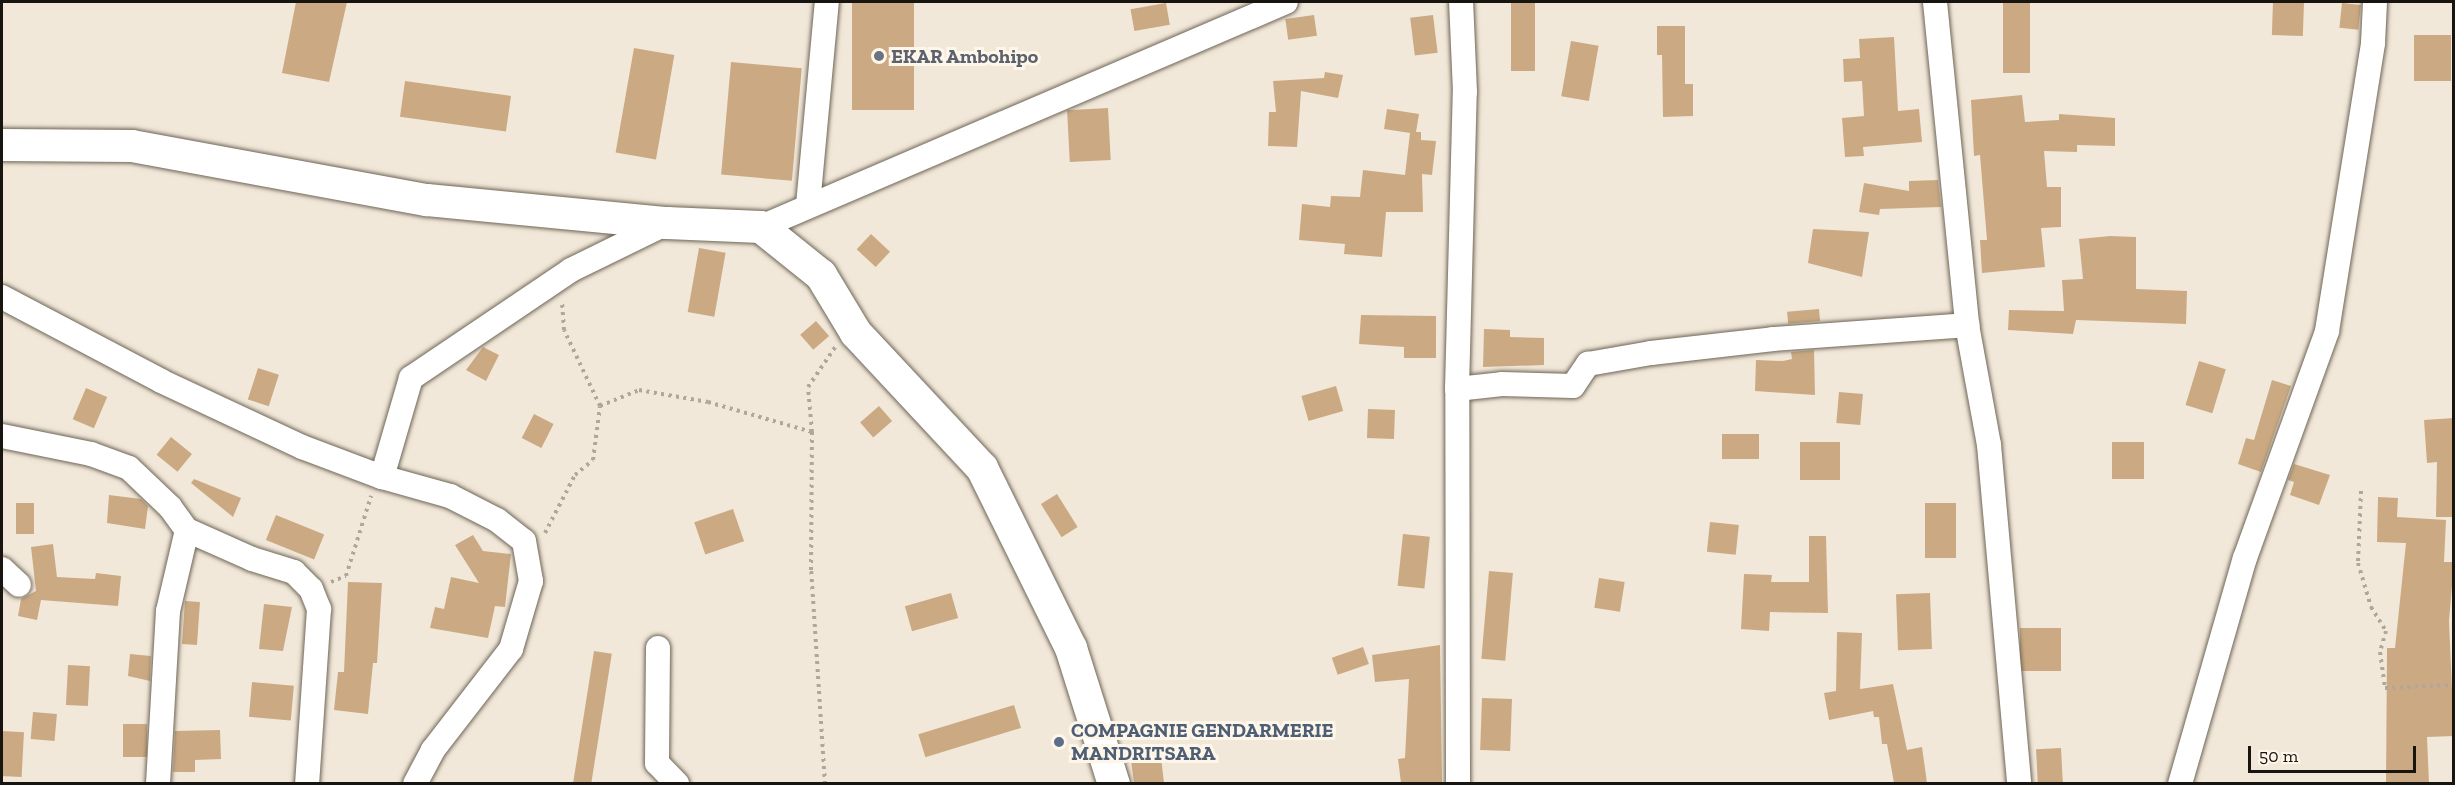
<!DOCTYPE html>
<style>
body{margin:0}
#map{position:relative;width:2455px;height:785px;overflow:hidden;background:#f2e8d9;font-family:"Zilla Slab",serif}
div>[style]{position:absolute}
.building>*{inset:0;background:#cbaa83;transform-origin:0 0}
.path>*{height:4px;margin-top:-2px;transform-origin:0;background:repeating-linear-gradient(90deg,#afa79b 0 3px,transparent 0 7.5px)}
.roads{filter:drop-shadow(0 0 2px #6d6557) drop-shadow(0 0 2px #6d6557)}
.minor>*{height:24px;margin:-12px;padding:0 12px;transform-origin:12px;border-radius:12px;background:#fff}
.major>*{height:32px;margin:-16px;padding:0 16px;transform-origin:16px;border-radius:16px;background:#fff}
.dots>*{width:16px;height:16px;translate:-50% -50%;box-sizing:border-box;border:3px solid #fef6e9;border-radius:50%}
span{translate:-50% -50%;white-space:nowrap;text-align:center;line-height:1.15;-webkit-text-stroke:6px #fef6e9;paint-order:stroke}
.worship-label{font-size:20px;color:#5b616d;font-weight:700}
.left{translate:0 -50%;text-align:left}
.service-label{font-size:20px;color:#4e5e75;font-weight:700}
.frame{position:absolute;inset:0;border:3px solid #181510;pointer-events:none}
.scale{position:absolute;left:2248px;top:746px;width:168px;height:27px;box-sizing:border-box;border:3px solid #181510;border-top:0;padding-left:8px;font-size:18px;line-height:21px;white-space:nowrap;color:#181510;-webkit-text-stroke:4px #fef6e9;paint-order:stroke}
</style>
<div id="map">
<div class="building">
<i style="clip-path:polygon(296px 2px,347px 2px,329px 82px,282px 73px)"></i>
<i style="left:852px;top:2px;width:62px;height:108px"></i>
<i style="left:1511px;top:2px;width:24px;height:69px"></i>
<i style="left:2003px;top:2px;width:27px;height:71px"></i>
<i style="left:2273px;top:2px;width:31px;height:33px;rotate:2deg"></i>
<i style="left:1166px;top:3px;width:22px;height:36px;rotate:80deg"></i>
<i style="left:2342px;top:3px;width:19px;height:25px;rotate:6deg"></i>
<i style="left:1314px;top:15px;width:21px;height:29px;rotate:82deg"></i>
<i style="left:1433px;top:15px;width:38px;height:23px;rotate:83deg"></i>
<i style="clip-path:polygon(1657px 26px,1685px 26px,1685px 84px,1693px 84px,1693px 116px,1663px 117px,1662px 55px,1657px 55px)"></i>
<i style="left:2414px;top:35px;width:37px;height:46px"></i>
<i style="clip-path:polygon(1894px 37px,1898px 111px,1919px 109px,1922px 142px,1863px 147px,1864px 156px,1845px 157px,1842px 118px,1864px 116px,1862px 81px,1844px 82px,1843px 59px,1860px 58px,1859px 39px)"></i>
<i style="left:1571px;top:41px;width:28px;height:56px;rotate:10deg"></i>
<i style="left:634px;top:48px;width:41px;height:106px;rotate:10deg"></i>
<i style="left:731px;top:62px;width:71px;height:113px;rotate:5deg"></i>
<i style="clip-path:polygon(1325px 72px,1343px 75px,1338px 98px,1301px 91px,1297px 147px,1268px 146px,1269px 112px,1276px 112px,1273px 81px,1324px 78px)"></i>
<i style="left:405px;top:81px;width:107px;height:36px;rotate:8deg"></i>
<i style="clip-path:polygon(2022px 95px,2025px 122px,2059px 120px,2059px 114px,2115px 118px,2115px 146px,2077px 145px,2077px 152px,2044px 151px,2047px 187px,2061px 187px,2061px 227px,2041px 228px,2045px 267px,1982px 273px,1980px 240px,1987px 240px,1980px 155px,1974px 156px,1971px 100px)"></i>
<i style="left:1108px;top:108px;width:52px;height:41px;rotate:87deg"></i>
<i style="clip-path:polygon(1387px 109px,1419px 114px,1416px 132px,1421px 132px,1421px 140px,1436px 141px,1432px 175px,1422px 174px,1423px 212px,1386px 212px,1382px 257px,1344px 254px,1345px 244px,1299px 240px,1302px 204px,1330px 207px,1331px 196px,1360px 197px,1363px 170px,1405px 175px,1410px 133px,1384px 129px)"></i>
<i style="clip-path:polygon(1938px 180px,1941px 207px,1880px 209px,1879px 215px,1859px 212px,1864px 183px,1909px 191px,1909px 181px)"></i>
<i style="clip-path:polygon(1813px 229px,1869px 232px,1862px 277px,1808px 263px)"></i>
<i style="left:871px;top:234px;width:26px;height:21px;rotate:43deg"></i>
<i style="clip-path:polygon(2110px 236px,2136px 237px,2136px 289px,2187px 291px,2186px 324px,2076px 320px,2073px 334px,2008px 330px,2009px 310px,2064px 311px,2062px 280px,2083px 279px,2079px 239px)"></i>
<i style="left:699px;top:248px;width:27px;height:65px;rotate:10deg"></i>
<i style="left:1819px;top:309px;width:12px;height:32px;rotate:85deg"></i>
<i style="clip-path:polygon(1361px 315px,1436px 316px,1436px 358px,1404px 358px,1404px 347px,1359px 344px)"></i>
<i style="left:816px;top:321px;width:20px;height:21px;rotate:49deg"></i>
<i style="clip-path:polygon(1484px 329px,1510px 330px,1510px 337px,1544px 338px,1544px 365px,1483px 367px)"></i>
<i style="clip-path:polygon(483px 347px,499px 355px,486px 381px,466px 370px)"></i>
<i style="clip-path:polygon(1814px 350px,1815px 395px,1755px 391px,1756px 360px,1783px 361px,1792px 359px,1791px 352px)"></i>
<i style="left:2199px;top:361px;width:28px;height:46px;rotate:17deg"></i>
<i style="left:258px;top:368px;width:22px;height:33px;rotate:18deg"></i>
<i style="clip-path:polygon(2272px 380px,2291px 386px,2261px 472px,2238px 464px,2246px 438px,2254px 440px)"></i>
<i style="left:1336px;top:386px;width:26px;height:36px;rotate:74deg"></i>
<i style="left:86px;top:388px;width:23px;height:34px;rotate:23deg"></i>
<i style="left:1839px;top:392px;width:24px;height:31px;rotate:5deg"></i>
<i style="left:879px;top:406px;width:20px;height:25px;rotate:49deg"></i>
<i style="left:1368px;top:409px;width:27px;height:29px;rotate:2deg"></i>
<i style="left:534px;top:414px;width:22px;height:27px;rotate:27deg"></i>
<i style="clip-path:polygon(2454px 418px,2454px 517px,2436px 517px,2437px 462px,2427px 463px,2424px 420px)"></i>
<i style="left:1722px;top:434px;width:37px;height:25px"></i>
<i style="left:171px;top:437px;width:27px;height:23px;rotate:39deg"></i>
<i style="left:1840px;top:442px;width:38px;height:40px;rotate:90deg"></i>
<i style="left:2112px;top:442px;width:32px;height:37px"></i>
<i style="clip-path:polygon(2294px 464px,2330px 475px,2319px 505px,2290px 495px,2294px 482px,2288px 480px)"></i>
<i style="clip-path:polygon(194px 479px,241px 498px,233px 517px,191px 483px)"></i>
<i style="left:1057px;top:494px;width:39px;height:19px;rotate:58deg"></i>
<i style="clip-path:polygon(109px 495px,141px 499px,148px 506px,145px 529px,107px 523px)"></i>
<i style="clip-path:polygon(2378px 497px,2398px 498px,2397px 517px,2446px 520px,2444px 562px,2454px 562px,2449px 621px,2454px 736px,2427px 737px,2429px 783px,2386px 783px,2387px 648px,2395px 648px,2406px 543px,2377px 542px)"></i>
<i style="left:16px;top:503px;width:18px;height:31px"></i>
<i style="left:1925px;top:503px;width:31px;height:55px"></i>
<i style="left:733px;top:509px;width:34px;height:41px;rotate:71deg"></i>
<i style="left:276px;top:515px;width:52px;height:27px;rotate:22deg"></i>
<i style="left:1710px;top:522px;width:29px;height:30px;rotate:6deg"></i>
<i style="left:1403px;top:534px;width:27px;height:52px;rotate:6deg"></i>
<i style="clip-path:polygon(473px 535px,483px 551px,511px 554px,505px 607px,495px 606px,488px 638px,430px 628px,435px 607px,444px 609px,451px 577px,479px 583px,455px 545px)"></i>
<i style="clip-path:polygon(1809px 536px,1826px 536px,1828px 613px,1770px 612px,1769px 631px,1741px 629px,1744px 574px,1772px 575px,1771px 582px,1809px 582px)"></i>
<i style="clip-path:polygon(53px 544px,57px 577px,95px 579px,96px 573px,121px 576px,118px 606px,41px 600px,37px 620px,18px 616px,21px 599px,36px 591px,31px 547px)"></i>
<i style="left:1489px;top:571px;width:24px;height:88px;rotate:5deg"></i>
<i style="left:1599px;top:578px;width:26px;height:30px;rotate:9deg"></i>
<i style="clip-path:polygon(348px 582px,382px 583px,377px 663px,373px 663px,368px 714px,334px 710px,338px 672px,344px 672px)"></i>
<i style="left:951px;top:593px;width:26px;height:48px;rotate:74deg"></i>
<i style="left:1930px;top:593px;width:56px;height:34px;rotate:88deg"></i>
<i style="left:185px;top:601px;width:15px;height:43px;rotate:4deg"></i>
<i style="clip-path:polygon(264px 604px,292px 607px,283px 651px,259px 649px)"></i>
<i style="left:2020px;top:628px;width:41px;height:43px"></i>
<i style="clip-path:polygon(1837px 632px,1862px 633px,1860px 689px,1893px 684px,1907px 750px,1922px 747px,1927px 783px,1894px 783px,1887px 744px,1882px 744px,1879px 717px,1874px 717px,1873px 711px,1829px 720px,1824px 693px,1836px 691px)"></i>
<i style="clip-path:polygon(1440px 645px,1442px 783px,1401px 783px,1398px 759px,1405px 758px,1409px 679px,1375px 682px,1372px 655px)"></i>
<i style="left:1363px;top:647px;width:18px;height:33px;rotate:71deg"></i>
<i style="left:594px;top:651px;width:18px;height:133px;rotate:9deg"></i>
<i style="clip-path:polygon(130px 654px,151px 656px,150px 681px,128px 676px)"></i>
<i style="left:68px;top:665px;width:22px;height:40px;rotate:3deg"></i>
<i style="left:252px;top:682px;width:42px;height:35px;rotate:5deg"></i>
<i style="left:1482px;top:698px;width:30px;height:52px;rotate:2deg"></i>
<i style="left:1014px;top:705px;width:24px;height:100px;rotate:73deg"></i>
<i style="left:33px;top:712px;width:24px;height:27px;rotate:5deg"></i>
<i style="left:123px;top:724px;width:24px;height:33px"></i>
<i style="clip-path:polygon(220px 730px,221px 759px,195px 760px,195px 772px,173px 772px,175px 731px)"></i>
<i style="left:2px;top:731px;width:22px;height:45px;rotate:3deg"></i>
<i style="clip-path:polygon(1160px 748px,1164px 783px,1134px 783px,1130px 753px)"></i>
<i style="left:2061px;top:748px;width:35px;height:25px;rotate:87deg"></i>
</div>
<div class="path">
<i style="left:600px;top:406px;width:42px;rotate:-22.3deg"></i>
<i style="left:639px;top:390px;width:70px;rotate:9.9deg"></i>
<i style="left:708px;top:402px;width:108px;rotate:16.1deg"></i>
<i style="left:2361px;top:491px;width:72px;rotate:92.4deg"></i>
<i style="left:2358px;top:563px;width:46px;rotate:73.5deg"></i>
<i style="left:2371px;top:607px;width:28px;rotate:58deg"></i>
<i style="left:2386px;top:631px;width:22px;rotate:106deg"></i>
<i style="left:2380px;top:652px;width:36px;rotate:82deg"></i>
<i style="left:2385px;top:688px;width:69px;rotate:-2.5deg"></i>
<i style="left:545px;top:533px;width:65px;rotate:-62.7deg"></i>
<i style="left:575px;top:475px;width:23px;rotate:-40deg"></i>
<i style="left:593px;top:460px;width:54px;rotate:-82.6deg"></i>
<i style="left:600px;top:406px;width:84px;rotate:-115.3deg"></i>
<i style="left:564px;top:330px;width:29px;rotate:-94deg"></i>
<i style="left:331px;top:582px;width:16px;rotate:-22deg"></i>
<i style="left:346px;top:576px;width:84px;rotate:-72.6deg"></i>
<i style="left:825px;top:784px;width:214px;rotate:-93.7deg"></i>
<i style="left:811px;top:570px;width:138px;rotate:-89.6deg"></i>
<i style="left:812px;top:432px;width:45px;rotate:-95.1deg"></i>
<i style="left:808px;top:387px;width:50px;rotate:-55.7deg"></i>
</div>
<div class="roads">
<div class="minor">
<i style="left:1935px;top:2px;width:325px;rotate:84.3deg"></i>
<i style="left:1967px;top:325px;width:122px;rotate:79.6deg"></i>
<i style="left:1989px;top:445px;width:340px;rotate:84.9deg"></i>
<i style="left:808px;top:205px;width:204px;rotate:-84.7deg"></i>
<i style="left:761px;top:227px;width:571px;rotate:-23.2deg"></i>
<i style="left:2px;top:297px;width:180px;rotate:27.8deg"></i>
<i style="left:161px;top:381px;width:156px;rotate:25.1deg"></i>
<i style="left:302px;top:447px;width:85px;rotate:20.6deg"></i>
<i style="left:382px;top:477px;width:71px;rotate:15.6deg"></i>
<i style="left:450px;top:496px;width:53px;rotate:27.1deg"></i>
<i style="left:497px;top:520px;width:34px;rotate:38deg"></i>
<i style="left:524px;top:541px;width:41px;rotate:80.1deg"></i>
<i style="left:531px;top:581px;width:71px;rotate:106.4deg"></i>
<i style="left:511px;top:649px;width:128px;rotate:127.7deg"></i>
<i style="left:433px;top:750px;width:38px;rotate:118deg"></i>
<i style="left:1457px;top:389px;width:45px;rotate:-6.3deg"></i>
<i style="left:1502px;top:384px;width:71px;rotate:1.6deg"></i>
<i style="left:1573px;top:386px;width:27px;rotate:-56deg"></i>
<i style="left:1588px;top:364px;width:64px;rotate:-9.9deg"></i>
<i style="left:1651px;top:353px;width:123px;rotate:-6.5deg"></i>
<i style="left:1773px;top:339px;width:195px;rotate:-4.1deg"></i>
<i style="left:2px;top:436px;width:91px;rotate:11.4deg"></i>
<i style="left:91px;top:454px;width:40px;rotate:20.2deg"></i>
<i style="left:129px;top:468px;width:57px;rotate:43.6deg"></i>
<i style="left:170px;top:507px;width:29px;rotate:54deg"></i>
<i style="left:187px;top:530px;width:71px;rotate:24deg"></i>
<i style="left:252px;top:559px;width:44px;rotate:17.2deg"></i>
<i style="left:294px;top:572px;width:24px;rotate:45deg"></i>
<i style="left:311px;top:589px;width:22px;rotate:68deg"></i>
<i style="left:319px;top:609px;width:175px;rotate:93.9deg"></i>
<i style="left:382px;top:477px;width:103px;rotate:-73.7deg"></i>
<i style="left:411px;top:378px;width:193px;rotate:-34deg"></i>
<i style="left:571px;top:270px;width:107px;rotate:-26.1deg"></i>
<i style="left:2px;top:569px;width:23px;rotate:43deg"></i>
<i style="left:658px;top:648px;width:115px;rotate:90.5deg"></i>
<i style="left:657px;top:763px;width:29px;rotate:46deg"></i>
<i style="left:158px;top:784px;width:173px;rotate:-86.7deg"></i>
<i style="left:168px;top:611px;width:83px;rotate:-76.8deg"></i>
<i style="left:1458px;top:784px;width:395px;rotate:-90.1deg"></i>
<i style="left:1457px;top:389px;width:297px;rotate:-88.5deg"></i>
<i style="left:1465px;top:92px;width:90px;rotate:-92.5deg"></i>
<i style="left:2180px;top:784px;width:235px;rotate:-74deg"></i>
<i style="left:2245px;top:558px;width:241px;rotate:-70.1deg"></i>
<i style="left:2327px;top:331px;width:292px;rotate:-80.9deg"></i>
<i style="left:2373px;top:43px;width:41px;rotate:-87.2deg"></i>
</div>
<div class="major">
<i style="left:2px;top:145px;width:130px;rotate:0.4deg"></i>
<i style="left:132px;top:146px;width:300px;rotate:10.4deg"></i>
<i style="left:427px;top:200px;width:241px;rotate:5.5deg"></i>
<i style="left:667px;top:223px;width:94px;rotate:2.4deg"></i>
<i style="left:761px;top:227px;width:77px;rotate:38.7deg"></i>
<i style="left:821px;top:275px;width:68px;rotate:58.9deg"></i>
<i style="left:856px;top:333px;width:185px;rotate:47deg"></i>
<i style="left:982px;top:468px;width:201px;rotate:63.7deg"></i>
<i style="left:1071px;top:648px;width:143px;rotate:72.5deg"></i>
</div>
</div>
<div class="dots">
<i style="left:879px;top:56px;background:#6b7280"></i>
<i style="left:1059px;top:742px;background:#5c6f8a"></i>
</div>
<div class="worship-label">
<span class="left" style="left:891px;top:56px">EKAR Ambohipo</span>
</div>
<div class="service-label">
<span class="left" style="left:1071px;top:742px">COMPAGNIE GENDARMERIE<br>MANDRITSARA</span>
</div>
<div class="frame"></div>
<div class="scale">50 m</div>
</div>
